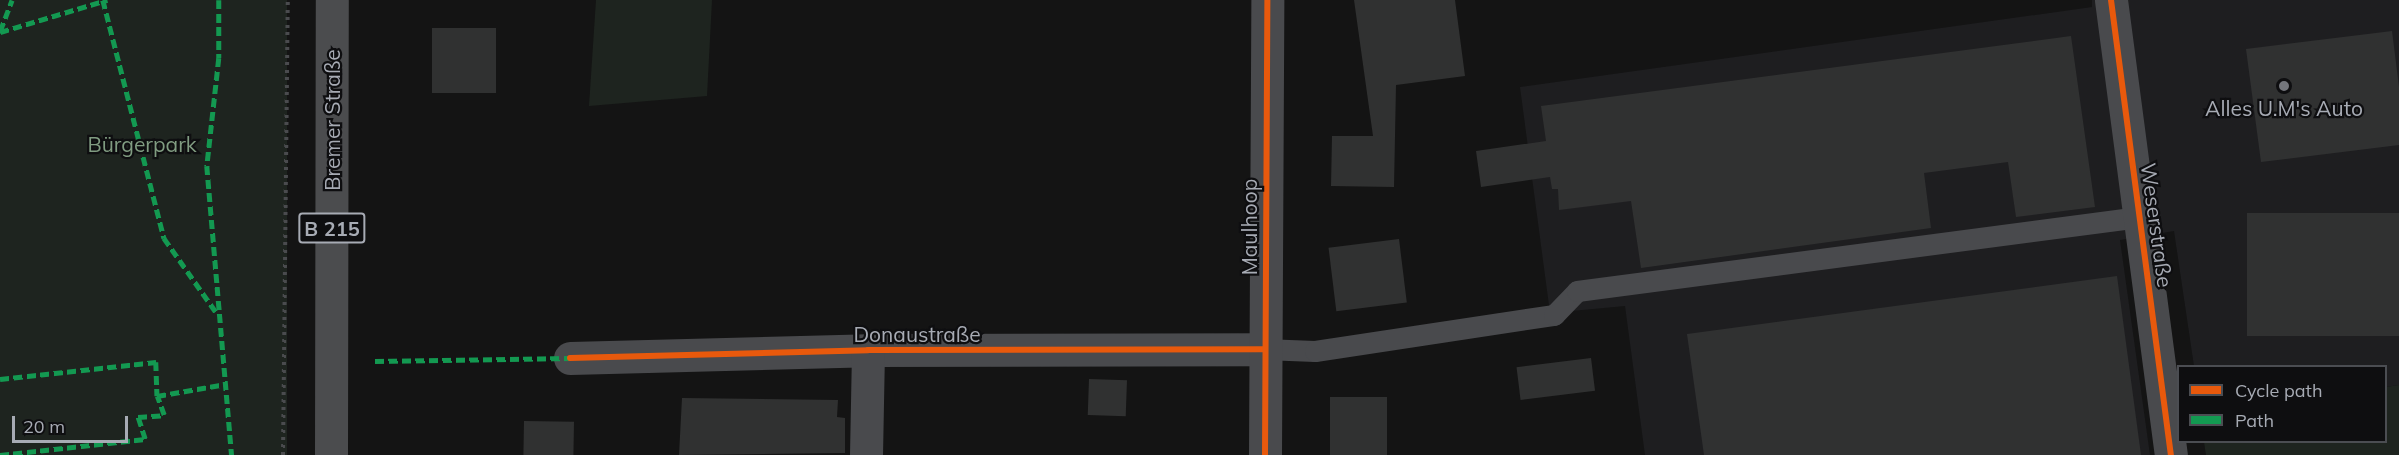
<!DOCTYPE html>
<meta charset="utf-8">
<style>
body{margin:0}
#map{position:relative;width:2399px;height:455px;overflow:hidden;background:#141414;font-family:Mulish,sans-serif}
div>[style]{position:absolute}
.built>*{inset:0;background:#1e1e20}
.green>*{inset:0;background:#1e241f;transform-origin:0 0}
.building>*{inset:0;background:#303131;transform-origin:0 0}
.path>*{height:4px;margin-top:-2px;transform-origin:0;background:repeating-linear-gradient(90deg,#4a4b4e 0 3px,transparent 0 7.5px)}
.service>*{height:21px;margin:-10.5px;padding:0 10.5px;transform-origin:10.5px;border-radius:10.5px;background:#494a4d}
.minor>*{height:33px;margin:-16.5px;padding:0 16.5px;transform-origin:16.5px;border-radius:16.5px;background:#494a4d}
.primary>*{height:33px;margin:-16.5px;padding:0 16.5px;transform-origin:16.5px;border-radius:16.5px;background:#4b4c4e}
.quiet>*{height:4.5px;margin-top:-2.25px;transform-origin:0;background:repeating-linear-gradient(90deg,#139951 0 9px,transparent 0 13.5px)}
.cycleway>*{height:6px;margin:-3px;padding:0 3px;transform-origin:3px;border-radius:3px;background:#e8590c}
.dots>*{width:16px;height:16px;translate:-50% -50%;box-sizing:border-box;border:3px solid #0e0e10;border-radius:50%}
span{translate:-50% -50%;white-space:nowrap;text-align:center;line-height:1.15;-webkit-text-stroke:4.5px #0e0e10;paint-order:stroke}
.shield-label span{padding:2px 4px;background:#0e0e10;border:2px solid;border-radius:4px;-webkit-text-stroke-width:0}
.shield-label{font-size:20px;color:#a7abb4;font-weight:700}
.poi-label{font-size:21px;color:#a7abb4}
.street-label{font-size:21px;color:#a7abb4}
.park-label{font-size:21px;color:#809c81}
.legend{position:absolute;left:2177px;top:365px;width:210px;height:78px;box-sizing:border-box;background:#0e0e10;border:2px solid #4b4d52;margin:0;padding:8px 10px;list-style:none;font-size:18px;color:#a7abb4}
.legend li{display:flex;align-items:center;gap:12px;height:30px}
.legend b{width:30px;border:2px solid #4b4d52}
.scale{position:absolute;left:12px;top:416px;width:116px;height:27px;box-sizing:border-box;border:3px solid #a7abb4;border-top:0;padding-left:8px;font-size:18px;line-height:21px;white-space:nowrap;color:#a7abb4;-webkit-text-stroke:4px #0e0e10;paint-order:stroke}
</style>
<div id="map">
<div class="built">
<i style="clip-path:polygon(2092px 0,2399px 0,2399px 385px,2386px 387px,2386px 366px,2194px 366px,2174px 231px,2120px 240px,2150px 455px,1645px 455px,1625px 306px,1550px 313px,1520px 87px,2092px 7px)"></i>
</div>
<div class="green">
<i style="left:0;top:0;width:287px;height:455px"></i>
<i style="clip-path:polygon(596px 0,712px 0,707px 96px,589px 106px)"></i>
<i style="clip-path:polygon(2399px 385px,2399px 455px,2206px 455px,2204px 442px,2386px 442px,2386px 387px)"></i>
</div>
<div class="building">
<i style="clip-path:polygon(1354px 0,1455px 0,1465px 76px,1396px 85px,1394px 187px,1331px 186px,1332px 136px,1373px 136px)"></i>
<i style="left:496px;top:28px;width:65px;height:64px;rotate:90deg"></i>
<i style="clip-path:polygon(2392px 31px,2399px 87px,2399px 145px,2261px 162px,2246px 49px)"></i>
<i style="clip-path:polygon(2071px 36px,2095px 207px,2016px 217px,2008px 162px,1924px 173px,1931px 228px,1641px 268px,1631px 201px,1559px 210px,1558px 189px,1552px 189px,1550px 177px,1481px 187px,1476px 151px,1546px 141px,1541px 106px)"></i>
<i style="left:2399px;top:213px;width:123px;height:152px;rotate:90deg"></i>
<i style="left:1399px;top:239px;width:64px;height:71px;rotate:83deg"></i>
<i style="clip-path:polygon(2117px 276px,2141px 455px,1704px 455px,1687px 334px)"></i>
<i style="left:1591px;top:358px;width:33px;height:75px;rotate:83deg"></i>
<i style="left:1089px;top:379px;width:38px;height:36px;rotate:2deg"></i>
<i style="left:1330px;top:397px;width:57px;height:58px"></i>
<i style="clip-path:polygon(682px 398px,838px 400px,837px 417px,845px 418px,845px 453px,679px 455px)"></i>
<i style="left:524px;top:421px;width:50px;height:34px;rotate:1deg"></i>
</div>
<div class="path">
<i style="left:283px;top:455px;width:455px;rotate:-89.4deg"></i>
</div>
<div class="service">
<i style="left:1264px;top:349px;width:51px;rotate:2.2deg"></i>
<i style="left:1315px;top:351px;width:242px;rotate:-8.6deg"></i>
<i style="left:1554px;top:315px;width:33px;rotate:-46deg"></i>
<i style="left:1577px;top:291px;width:567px;rotate:-7.5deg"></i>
</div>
<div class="minor">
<i style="left:2111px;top:0;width:459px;rotate:82.5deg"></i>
<i style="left:570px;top:358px;width:298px;rotate:-1.5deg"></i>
<i style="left:868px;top:350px;width:396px;rotate:-0.1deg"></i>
<i style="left:866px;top:455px;width:105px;rotate:-88.9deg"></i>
<i style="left:1265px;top:455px;width:455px;rotate:-89.7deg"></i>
</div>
<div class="primary">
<i style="left:331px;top:455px;width:455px;rotate:-89.9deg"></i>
</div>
<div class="quiet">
<i style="left:103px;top:0;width:246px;rotate:75.6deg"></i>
<i style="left:164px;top:238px;width:90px;rotate:54.9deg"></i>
<i style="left:219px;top:0;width:58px;rotate:90deg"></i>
<i style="left:219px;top:58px;width:109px;rotate:96.3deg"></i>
<i style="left:207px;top:166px;width:290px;rotate:85.1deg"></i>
<i style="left:0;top:31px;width:33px;rotate:-69deg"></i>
<i style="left:0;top:32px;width:112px;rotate:-16.7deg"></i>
<i style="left:375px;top:361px;width:195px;rotate:-0.9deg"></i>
<i style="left:0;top:379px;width:157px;rotate:-6.2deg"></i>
<i style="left:156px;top:362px;width:34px;rotate:88deg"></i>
<i style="left:157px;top:396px;width:70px;rotate:-9.9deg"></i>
<i style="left:0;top:455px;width:146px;rotate:-6.3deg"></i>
<i style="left:145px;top:439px;width:23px;rotate:-108deg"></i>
<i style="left:138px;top:417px;width:26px;rotate:-4deg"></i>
<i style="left:164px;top:415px;width:20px;rotate:-110deg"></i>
</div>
<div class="cycleway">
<i style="left:2111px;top:0;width:459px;rotate:82.5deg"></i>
<i style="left:570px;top:358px;width:298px;rotate:-1.5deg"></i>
<i style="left:868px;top:350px;width:396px;rotate:-0.1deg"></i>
<i style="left:1265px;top:455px;width:455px;rotate:-89.7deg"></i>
</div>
<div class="dots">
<i style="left:2284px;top:86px;background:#74767c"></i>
</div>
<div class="shield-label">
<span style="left:332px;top:228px">B 215</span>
</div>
<div class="poi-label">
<span style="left:2284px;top:108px">Alles U.M's Auto</span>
</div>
<div class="street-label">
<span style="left:332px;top:120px;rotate:-90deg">Bremer Straße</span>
<span style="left:2157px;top:225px;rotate:82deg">Weserstraße</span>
<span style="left:1249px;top:227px;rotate:-90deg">Maulhoop</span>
<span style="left:917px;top:334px">Donaustraße</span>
</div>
<div class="park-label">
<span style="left:142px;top:144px">Bürgerpark</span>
</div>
<ul class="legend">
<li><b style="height:8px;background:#e8590c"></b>Cycle path</li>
<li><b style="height:8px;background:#139951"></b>Path</li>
</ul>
<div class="scale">20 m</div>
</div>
